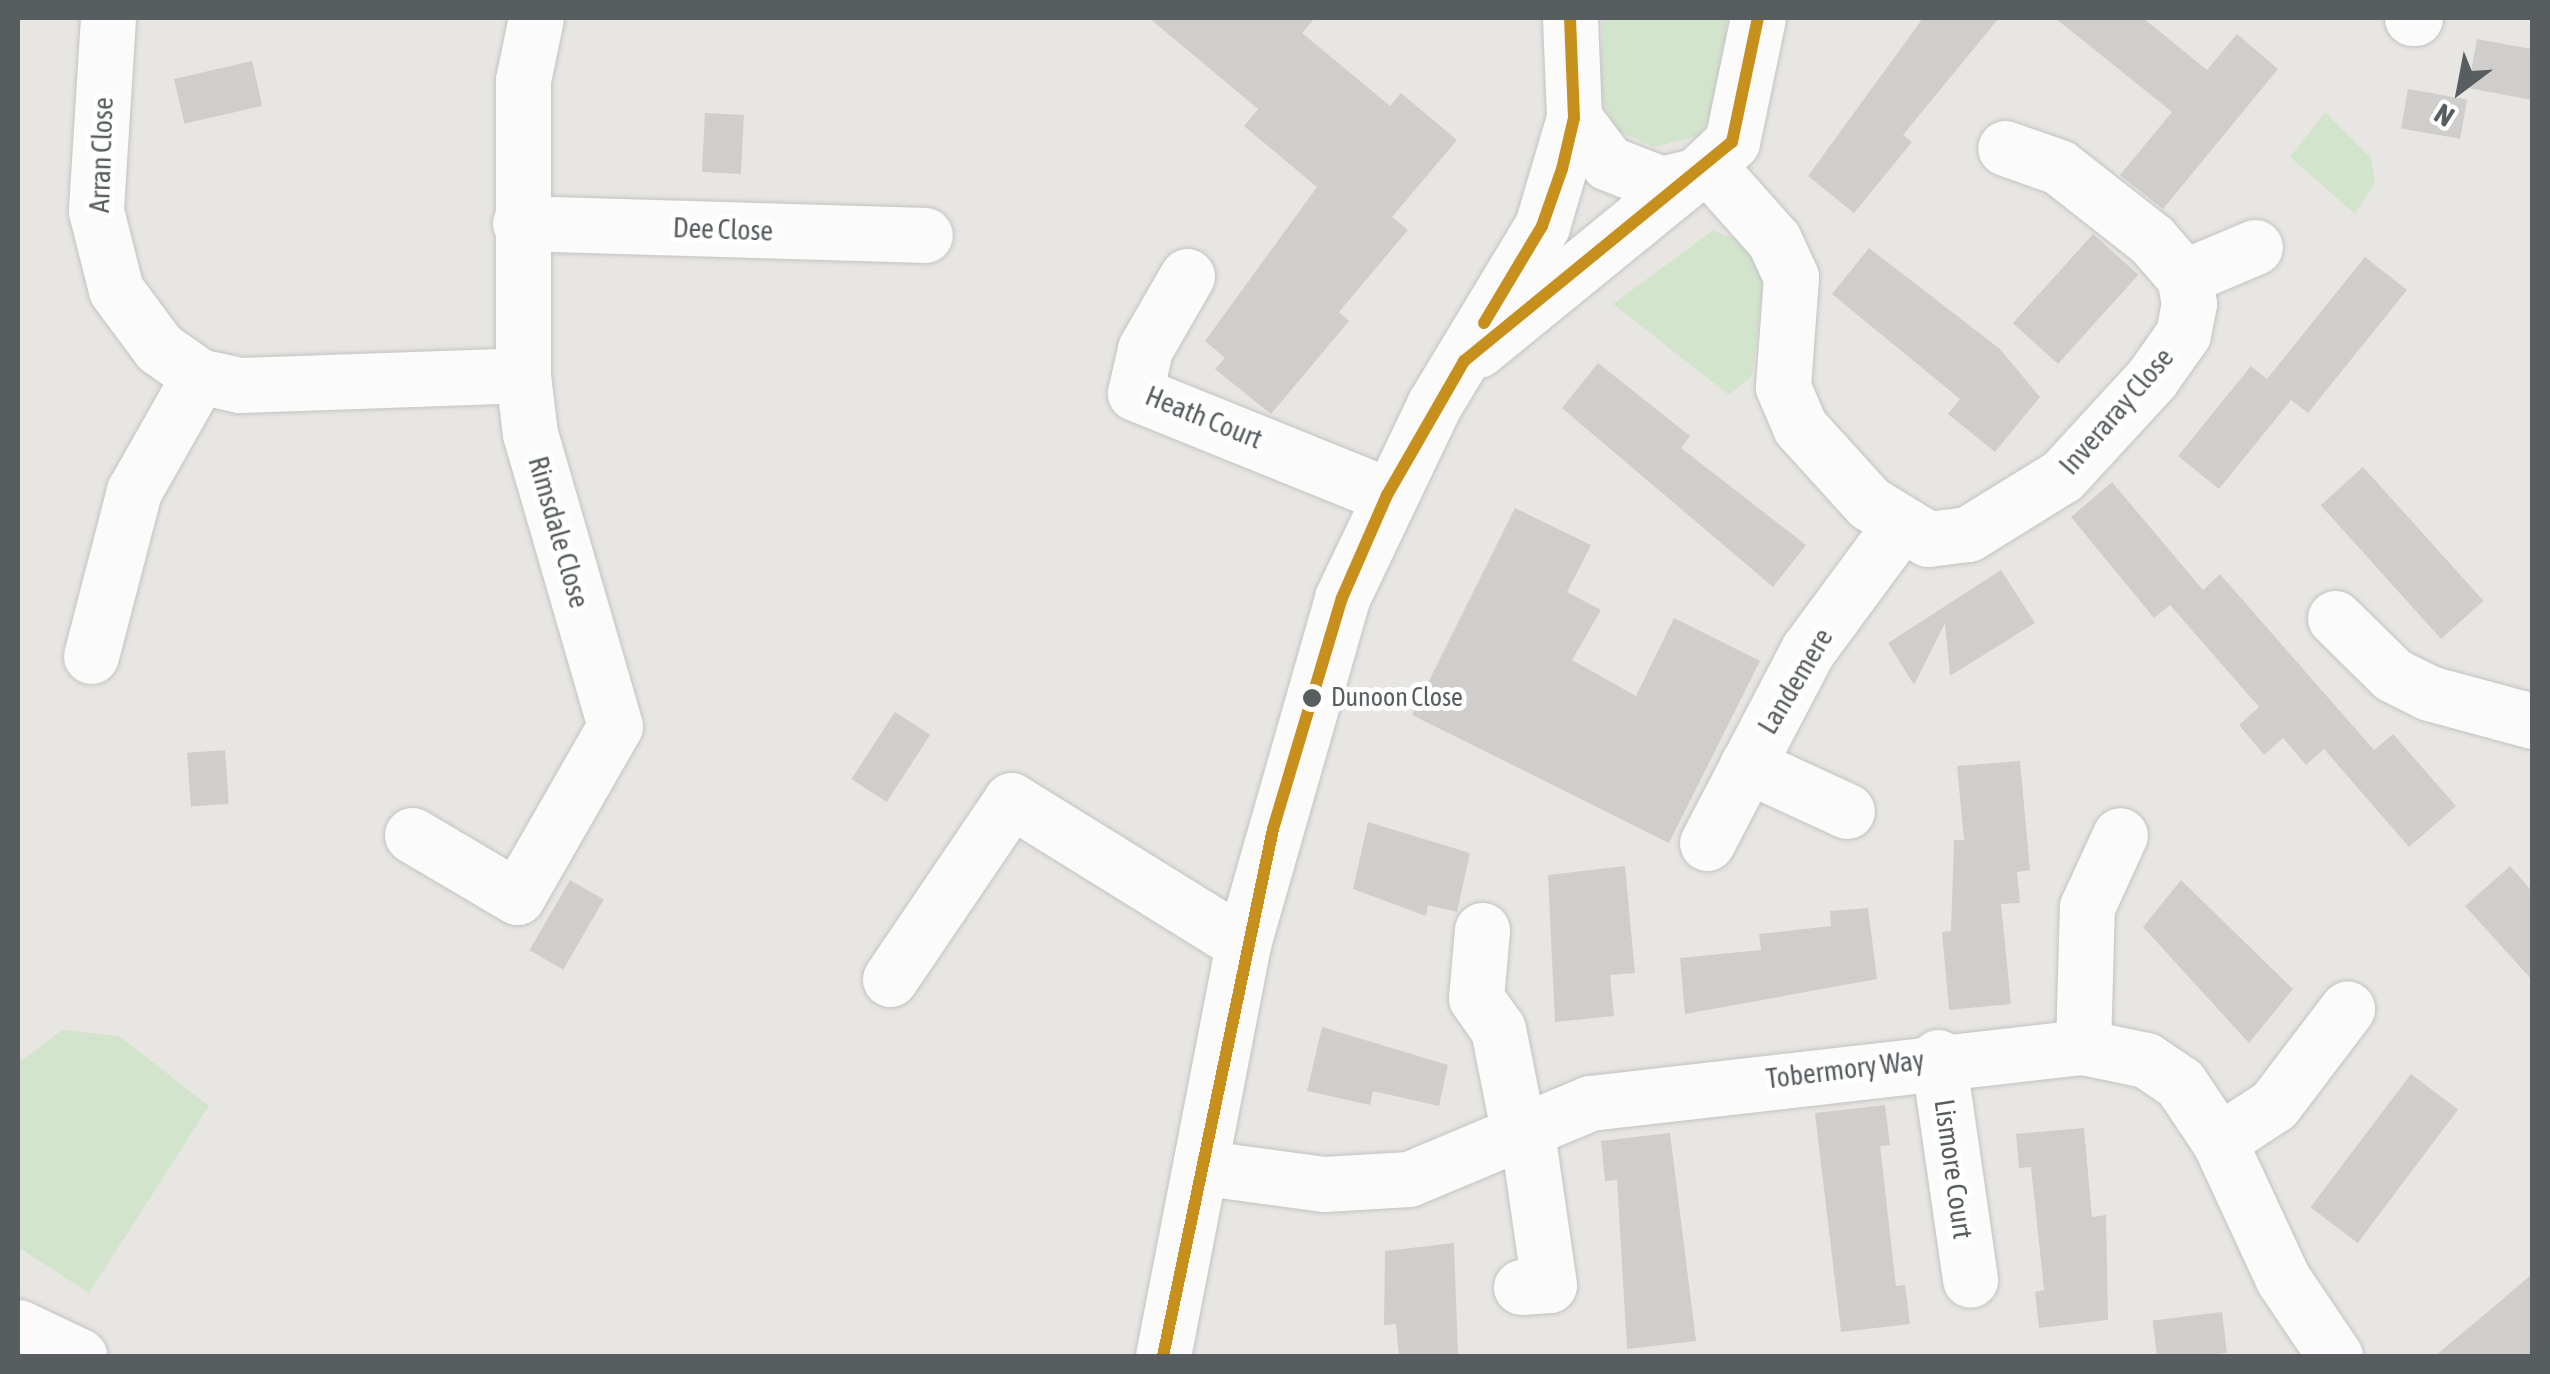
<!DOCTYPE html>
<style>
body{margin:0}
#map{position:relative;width:2550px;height:1374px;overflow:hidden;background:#e8e6e2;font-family:"Asap Condensed",sans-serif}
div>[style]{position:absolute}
.green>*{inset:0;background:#d3e4cd}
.building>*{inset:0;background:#d0cecc;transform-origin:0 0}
.roads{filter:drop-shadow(0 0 2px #c3c3c2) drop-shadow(0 0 2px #c3c3c2)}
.minor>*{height:55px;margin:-27.5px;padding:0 27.5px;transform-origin:27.5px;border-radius:27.5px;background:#fcfbfb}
.bus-1>*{height:12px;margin:-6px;padding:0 6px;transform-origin:6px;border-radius:6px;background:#c7901d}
.dots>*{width:28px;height:28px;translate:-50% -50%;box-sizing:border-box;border:5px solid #fff;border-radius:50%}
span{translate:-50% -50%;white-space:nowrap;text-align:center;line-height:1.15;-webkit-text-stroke:10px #fff;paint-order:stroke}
.bus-label{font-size:26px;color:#585d60}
.left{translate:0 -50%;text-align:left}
.street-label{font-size:28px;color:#585d60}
.frame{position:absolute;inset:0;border:20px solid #585d60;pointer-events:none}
.north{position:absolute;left:2410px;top:40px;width:100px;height:100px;-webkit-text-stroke:8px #fff;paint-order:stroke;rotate:212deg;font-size:28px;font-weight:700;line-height:40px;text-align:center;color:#585d60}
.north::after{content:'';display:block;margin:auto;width:35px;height:45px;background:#585d60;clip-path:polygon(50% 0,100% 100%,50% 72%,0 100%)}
</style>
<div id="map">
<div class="green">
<i style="clip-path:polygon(1603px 18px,1727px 18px,1721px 105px,1698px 136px,1654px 147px,1616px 130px,1599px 97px)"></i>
<i style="clip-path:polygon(2325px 112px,2371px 158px,2375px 183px,2355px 214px,2290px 157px)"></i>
<i style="clip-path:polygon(1713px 230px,1738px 240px,1764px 275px,1752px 376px,1729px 395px,1613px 304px)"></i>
<i style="clip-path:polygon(62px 1030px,119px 1036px,209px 1106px,89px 1293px,18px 1247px,18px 1063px)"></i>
</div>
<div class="building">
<i style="clip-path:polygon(1149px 18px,1315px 18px,1302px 33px,1390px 106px,1401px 93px,1457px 140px,1392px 217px,1408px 230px,1339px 312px,1349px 321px,1271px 414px,1215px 369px,1225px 358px,1205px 341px,1317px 187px,1244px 126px,1258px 109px)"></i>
<i style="clip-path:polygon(1923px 18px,1999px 18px,1903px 135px,1912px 142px,1854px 213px,1808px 176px)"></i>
<i style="clip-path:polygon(2055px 18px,2143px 18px,2207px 70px,2237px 34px,2278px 69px,2163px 209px,2120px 175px,2172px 112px)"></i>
<i style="clip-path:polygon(2477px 39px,2532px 49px,2532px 100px,2468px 88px)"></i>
<i style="left:252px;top:61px;width:46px;height:80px;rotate:77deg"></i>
<i style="left:2408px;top:89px;width:60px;height:40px;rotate:10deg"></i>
<i style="left:705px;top:113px;width:39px;height:59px;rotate:3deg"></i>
<i style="left:2093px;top:234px;width:61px;height:120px;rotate:42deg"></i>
<i style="clip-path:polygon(1869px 248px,2000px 349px,2040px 397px,1995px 452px,1948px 414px,1960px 399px,1832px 294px)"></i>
<i style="clip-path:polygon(2365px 257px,2407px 290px,2308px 413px,2291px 400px,2219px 489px,2178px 456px,2251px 366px,2267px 379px)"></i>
<i style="clip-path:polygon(1598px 363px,1690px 436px,1681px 448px,1806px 545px,1773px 587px,1562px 408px)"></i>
<i style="left:2363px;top:467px;width:180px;height:57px;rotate:48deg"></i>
<i style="clip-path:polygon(2112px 482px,2203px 590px,2220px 574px,2374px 750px,2393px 734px,2456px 806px,2409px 847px,2324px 749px,2306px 765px,2283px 738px,2264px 755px,2239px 725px,2259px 707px,2170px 605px,2154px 618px,2071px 517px)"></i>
<i style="clip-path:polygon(1515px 508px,1591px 545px,1567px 592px,1601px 610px,1572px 660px,1636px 696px,1674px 618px,1760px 661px,1669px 843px,1412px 715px)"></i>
<i style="clip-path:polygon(2001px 570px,2035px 623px,1950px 676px,1945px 623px,1914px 685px,1888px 643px)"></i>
<i style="left:895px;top:712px;width:42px;height:80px;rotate:33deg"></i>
<i style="left:225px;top:750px;width:54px;height:38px;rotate:86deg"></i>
<i style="clip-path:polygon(2020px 761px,2030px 870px,2017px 872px,2020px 903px,2001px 904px,2011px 1004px,1949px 1010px,1942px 932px,1951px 931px,1954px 840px,1964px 840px,1957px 766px)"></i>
<i style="clip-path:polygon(1368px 822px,1470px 853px,1457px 912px,1428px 905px,1426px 916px,1353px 889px)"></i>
<i style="clip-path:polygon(1625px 866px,1635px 973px,1610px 975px,1614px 1016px,1555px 1022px,1548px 875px)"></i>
<i style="clip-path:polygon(2510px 866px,2532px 891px,2532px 980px,2465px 906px)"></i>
<i style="left:570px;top:880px;width:39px;height:81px;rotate:30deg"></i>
<i style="clip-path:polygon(2181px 880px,2293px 989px,2249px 1043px,2143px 927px)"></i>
<i style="clip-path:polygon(1868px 908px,1877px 979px,1685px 1014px,1680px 958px,1761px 950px,1759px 934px,1831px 926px,1830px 911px)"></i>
<i style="clip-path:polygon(1322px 1027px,1448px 1065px,1439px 1106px,1373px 1091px,1370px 1105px,1307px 1091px)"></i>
<i style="left:2411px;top:1074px;width:59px;height:167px;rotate:37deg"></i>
<i style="clip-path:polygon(1885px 1105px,1890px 1145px,1880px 1146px,1896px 1286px,1905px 1285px,1910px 1324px,1841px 1332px,1815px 1113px)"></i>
<i style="clip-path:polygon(2084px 1128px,2092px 1217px,2106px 1215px,2108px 1320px,2039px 1328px,2035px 1292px,2044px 1290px,2031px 1167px,2019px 1168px,2016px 1134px)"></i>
<i style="clip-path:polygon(1670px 1133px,1696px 1341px,1627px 1349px,1617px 1180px,1605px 1181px,1601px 1141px)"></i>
<i style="clip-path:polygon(1454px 1243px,1458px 1356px,1399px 1356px,1396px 1324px,1384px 1325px,1385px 1251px)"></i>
<i style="clip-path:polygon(2532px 1274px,2532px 1356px,2435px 1356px,2490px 1310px)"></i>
<i style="left:2222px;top:1312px;width:41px;height:70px;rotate:83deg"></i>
</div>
<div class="roads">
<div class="minor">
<i style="left:108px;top:18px;width:193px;rotate:93.6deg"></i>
<i style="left:96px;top:211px;width:81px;rotate:75.8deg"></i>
<i style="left:116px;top:290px;width:72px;rotate:53.4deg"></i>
<i style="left:159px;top:348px;width:49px;rotate:35deg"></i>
<i style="left:199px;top:376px;width:42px;rotate:12.4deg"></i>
<i style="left:240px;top:385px;width:283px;rotate:-2deg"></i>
<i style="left:1570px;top:18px;width:100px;rotate:87.7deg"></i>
<i style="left:1574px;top:118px;width:56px;rotate:52.9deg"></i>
<i style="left:1608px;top:163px;width:58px;rotate:21.3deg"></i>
<i style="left:1662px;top:184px;width:36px;rotate:-14deg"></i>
<i style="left:1697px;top:175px;width:48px;rotate:-43.3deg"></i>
<i style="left:1732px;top:142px;width:127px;rotate:-78.2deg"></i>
<i style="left:2412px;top:18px;width:3px"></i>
<i style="left:1709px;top:167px;width:98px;rotate:48.3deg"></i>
<i style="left:1774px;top:240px;width:41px;rotate:65.3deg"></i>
<i style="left:1791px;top:277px;width:110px;rotate:94.2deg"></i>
<i style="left:1783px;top:387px;width:43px;rotate:67deg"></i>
<i style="left:1800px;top:427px;width:103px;rotate:47.8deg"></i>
<i style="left:1869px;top:503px;width:69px;rotate:31.4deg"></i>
<i style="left:1928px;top:539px;width:40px;rotate:-7.1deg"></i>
<i style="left:1968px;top:534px;width:110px;rotate:-31.7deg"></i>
<i style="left:2062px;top:476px;width:133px;rotate:-47.4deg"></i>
<i style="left:2152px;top:378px;width:54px;rotate:-54.8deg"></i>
<i style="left:2183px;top:334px;width:31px;rotate:-79deg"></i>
<i style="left:2189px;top:304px;width:27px;rotate:-100deg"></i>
<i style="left:2184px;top:277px;width:49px;rotate:-130.9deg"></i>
<i style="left:2152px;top:240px;width:118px;rotate:-141.9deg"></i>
<i style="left:2059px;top:167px;width:57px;rotate:-160.6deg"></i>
<i style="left:520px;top:223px;width:405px;rotate:1.7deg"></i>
<i style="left:1187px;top:276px;width:84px;rotate:119.9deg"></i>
<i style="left:1145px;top:349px;width:45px;rotate:102.8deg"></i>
<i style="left:1135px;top:393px;width:272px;rotate:22deg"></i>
<i style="left:2184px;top:277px;width:77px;rotate:-22.9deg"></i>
<i style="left:1478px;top:350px;width:264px;rotate:-39.2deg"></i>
<i style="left:2335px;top:618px;width:81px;rotate:44.5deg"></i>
<i style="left:2393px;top:675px;width:40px;rotate:26.6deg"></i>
<i style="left:2429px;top:693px;width:107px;rotate:15.2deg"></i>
<i style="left:91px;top:656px;width:171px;rotate:-75.4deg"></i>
<i style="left:134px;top:491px;width:132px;rotate:-60.5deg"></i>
<i style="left:1747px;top:765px;width:110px;rotate:24.7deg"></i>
<i style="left:412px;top:835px;width:122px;rotate:30.6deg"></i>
<i style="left:517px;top:897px;width:197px;rotate:-60.2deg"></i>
<i style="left:615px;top:726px;width:304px;rotate:-106.2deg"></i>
<i style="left:530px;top:434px;width:59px;rotate:-96.8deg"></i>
<i style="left:523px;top:375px;width:295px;rotate:-90deg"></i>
<i style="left:523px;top:80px;width:63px;rotate:-78.2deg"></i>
<i style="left:1707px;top:843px;width:218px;rotate:-62.4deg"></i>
<i style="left:1808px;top:650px;width:152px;rotate:-53.6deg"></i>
<i style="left:1482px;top:930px;width:68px;rotate:95deg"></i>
<i style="left:1476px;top:998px;width:38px;rotate:55deg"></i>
<i style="left:1498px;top:1029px;width:102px;rotate:78.7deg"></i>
<i style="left:890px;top:979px;width:216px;rotate:-55.9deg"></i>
<i style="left:1011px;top:800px;width:273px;rotate:31.8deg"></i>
<i style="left:2083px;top:1047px;width:140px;rotate:-88.4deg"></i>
<i style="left:2087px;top:907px;width:79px;rotate:-65.4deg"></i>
<i style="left:1938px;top:1057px;width:225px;rotate:81.8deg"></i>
<i style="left:2219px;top:1141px;width:66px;rotate:-33.2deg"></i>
<i style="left:2274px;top:1105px;width:121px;rotate:-52.8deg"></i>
<i style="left:1205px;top:1168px;width:120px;rotate:7.7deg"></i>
<i style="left:1324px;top:1184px;width:85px;rotate:-3.4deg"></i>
<i style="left:1409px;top:1179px;width:196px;rotate:-22.8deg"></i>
<i style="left:1590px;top:1103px;width:496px;rotate:-6.5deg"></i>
<i style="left:2083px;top:1047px;width:64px;rotate:11.7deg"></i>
<i style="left:2146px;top:1060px;width:41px;rotate:34.1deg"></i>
<i style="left:2180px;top:1083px;width:70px;rotate:56.1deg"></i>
<i style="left:2219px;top:1141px;width:152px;rotate:65.1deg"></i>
<i style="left:2283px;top:1279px;width:93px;rotate:56deg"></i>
<i style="left:1521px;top:1287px;width:28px;rotate:-4deg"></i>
<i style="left:1549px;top:1285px;width:162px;rotate:-98.2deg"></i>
<i style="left:18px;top:1327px;width:68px;rotate:25.4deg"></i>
<i style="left:1163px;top:1356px;width:420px;rotate:-79deg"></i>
<i style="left:1243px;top:944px;width:360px;rotate:-74deg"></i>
<i style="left:1342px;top:598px;width:214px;rotate:-64.5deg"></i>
<i style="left:1434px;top:405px;width:209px;rotate:-58.9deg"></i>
<i style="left:1542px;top:226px;width:113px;rotate:-73.5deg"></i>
</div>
</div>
<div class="bus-1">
<i style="left:1484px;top:323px;width:113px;rotate:-59.1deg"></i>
<i style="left:1542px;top:226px;width:60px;rotate:-70.7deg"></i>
<i style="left:1562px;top:169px;width:52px;rotate:-76.8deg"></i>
<i style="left:1574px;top:118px;width:100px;rotate:-92.3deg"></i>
<i style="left:1163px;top:1356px;width:538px;rotate:-78.21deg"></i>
<i style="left:1273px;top:829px;width:241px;rotate:-73.4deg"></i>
<i style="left:1342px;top:598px;width:112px;rotate:-66.4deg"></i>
<i style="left:1387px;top:495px;width:155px;rotate:-60.1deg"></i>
<i style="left:1464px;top:361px;width:346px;rotate:-39.3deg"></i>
<i style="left:1732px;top:142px;width:127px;rotate:-78.2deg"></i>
</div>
<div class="dots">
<i style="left:1312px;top:698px;background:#585d60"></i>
</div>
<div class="bus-label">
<span class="left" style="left:1331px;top:698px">Dunoon Close</span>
</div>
<div class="street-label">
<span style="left:101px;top:155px;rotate:-88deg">Arran Close</span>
<span style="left:723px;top:229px;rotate:2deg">Dee Close</span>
<span style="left:2116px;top:411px;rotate:-49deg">Inveraray Close</span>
<span style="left:1204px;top:417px;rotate:22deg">Heath Court</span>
<span style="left:559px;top:532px;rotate:74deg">Rimsdale Close</span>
<span style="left:1795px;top:681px;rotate:-59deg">Landemere</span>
<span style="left:1845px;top:1069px;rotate:-7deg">Tobermory Way</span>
<span style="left:1954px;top:1169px;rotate:82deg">Lismore Court</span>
</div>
<div class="frame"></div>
<div class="north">N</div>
</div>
